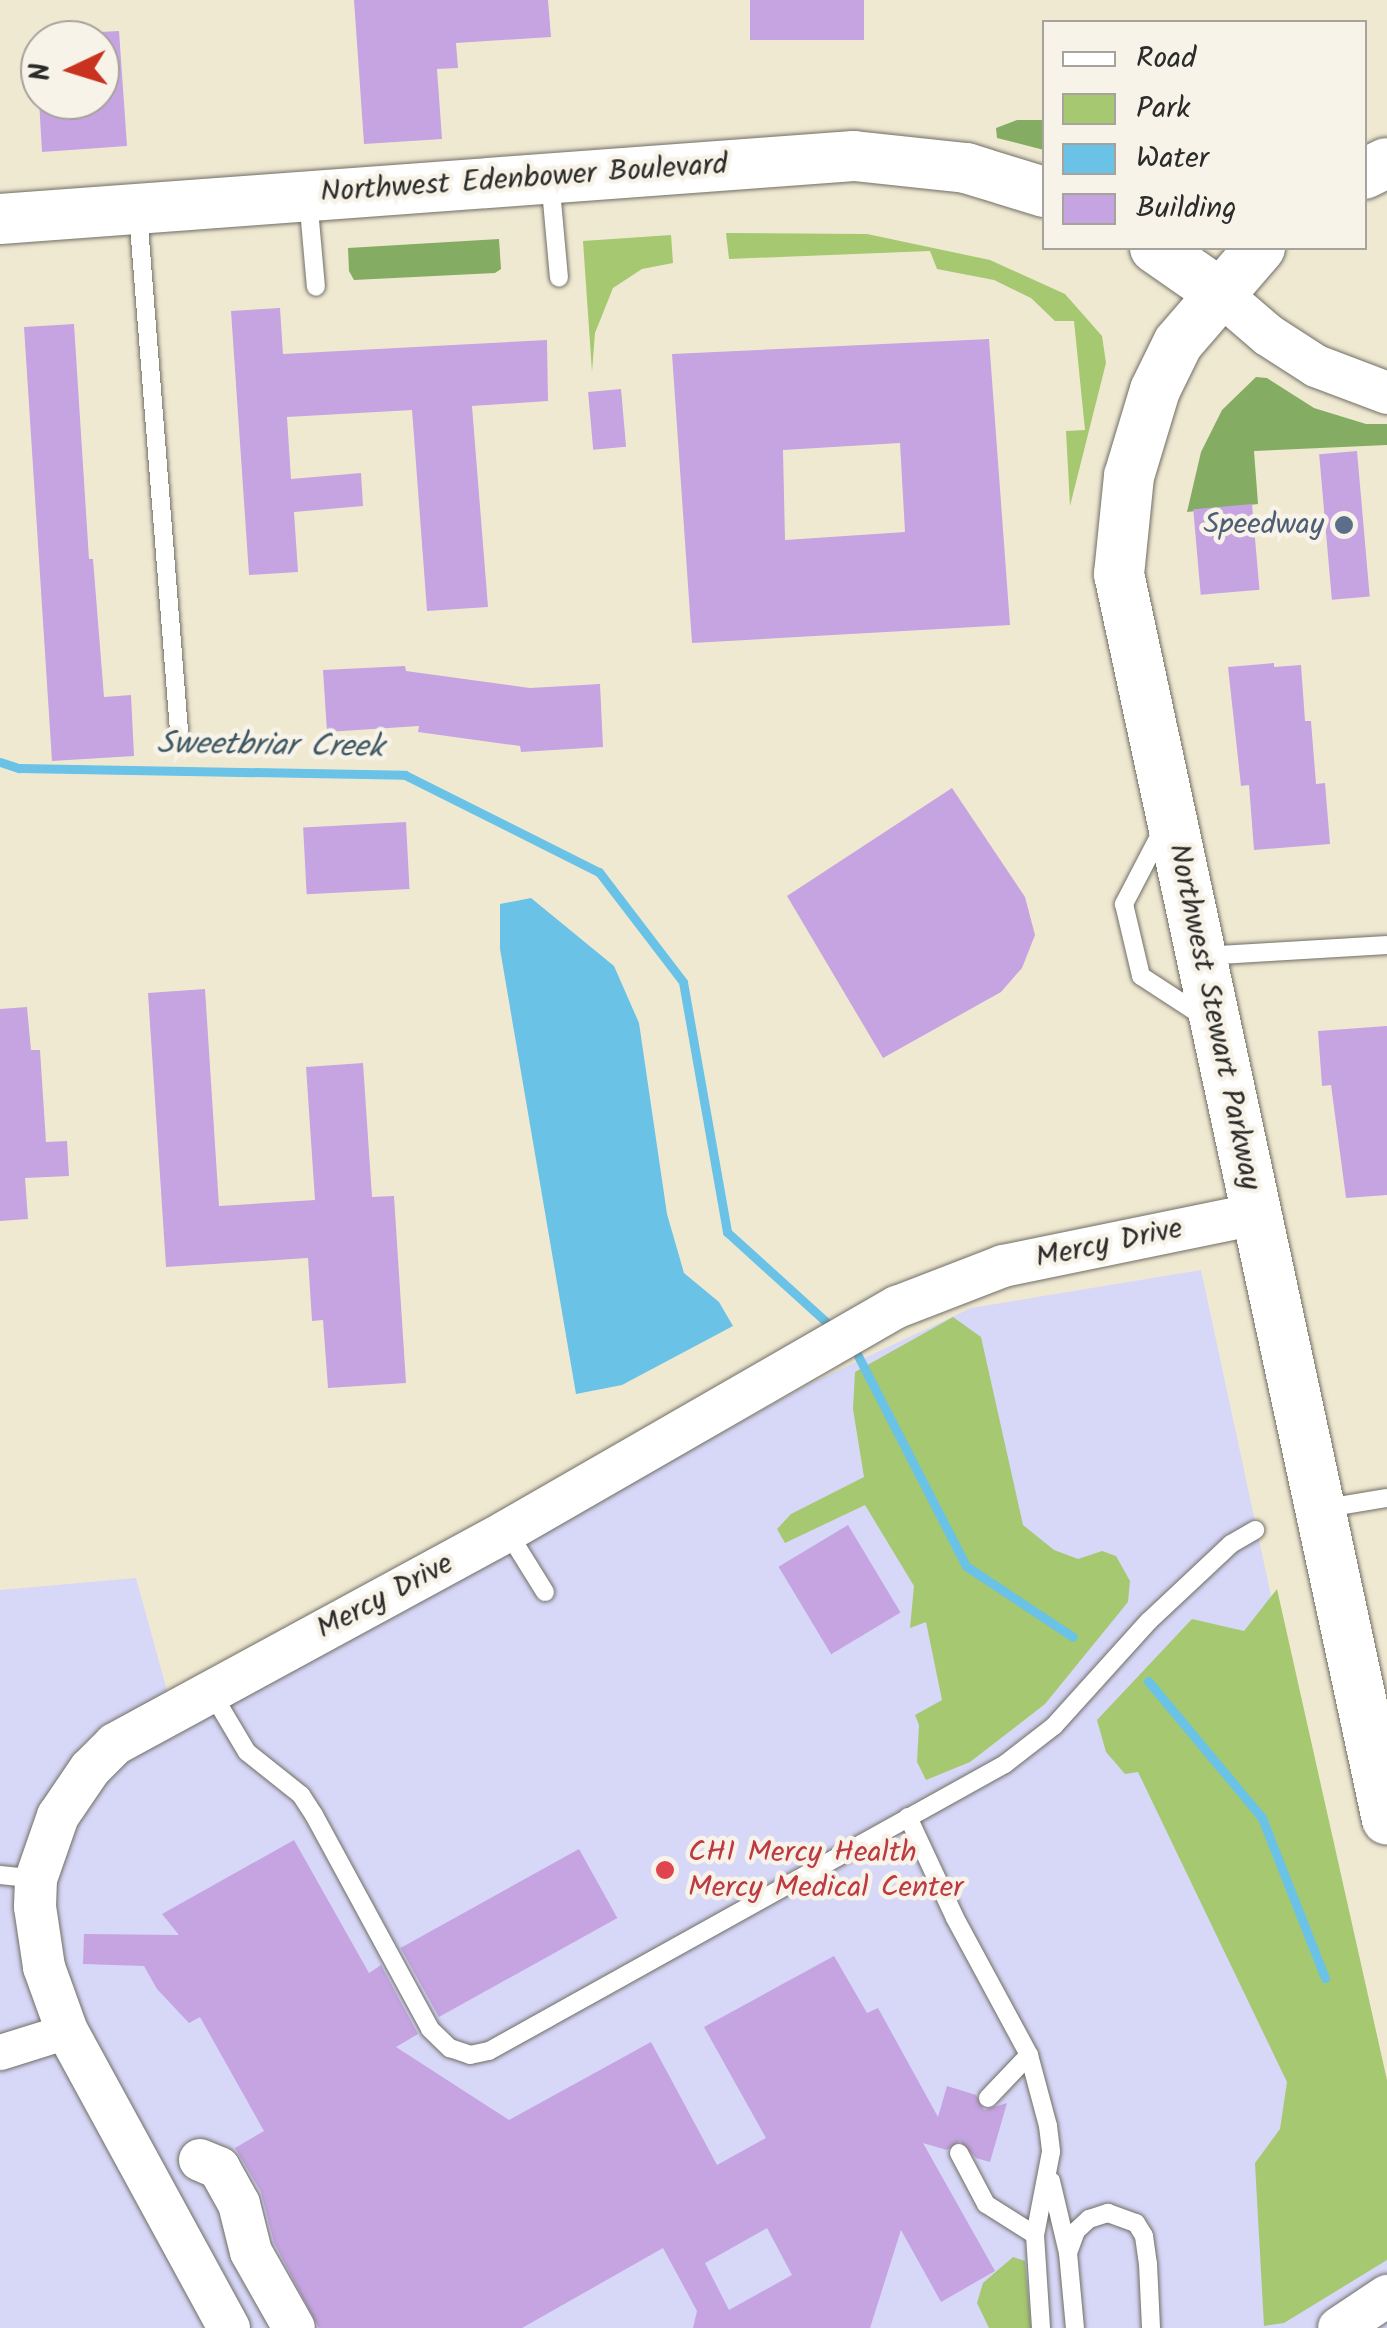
<!DOCTYPE html>
<style>
body{margin:0}
#map{position:relative;width:1387px;height:2328px;overflow:hidden;background:#f0e9d2;font-family:Kalam,sans-serif}
div>[style]{position:absolute}
.built>*{inset:0;background:#d7d7f8}
.green>*{inset:0;background:#a5c871}
.forest>*{inset:0;background:#84ac63}
.water>*{inset:0;background:#6ac2e7}
.stream>*{height:9px;margin:-4.5px;padding:0 4.5px;transform-origin:4.5px;border-radius:4.5px;background:#6ac2e7}
.building>*{inset:0;background:#c5a4e1;transform-origin:0 0}
.roads{filter:drop-shadow(0 0 2px #706e65) drop-shadow(0 0 2px #706e65)}
.service>*{height:18px;margin:-9px;padding:0 9px;transform-origin:9px;border-radius:9px;background:#fff}
.minor>*{height:35px;margin:-17.5px;padding:0 17.5px;transform-origin:17.5px;border-radius:17.5px;background:#fff}
.tertiary>*{height:42px;margin:-21px;padding:0 21px;transform-origin:21px;border-radius:21px;background:#fff}
.secondary>*{height:50px;margin:-25px;padding:0 25px;transform-origin:25px;border-radius:25px;background:#fff}
.dots>*{width:28px;height:28px;translate:-50% -50%;box-sizing:border-box;border:5px solid #f7f3e8;border-radius:50%}
span{translate:-50% -50%;white-space:nowrap;text-align:center;line-height:1.15;-webkit-text-stroke:9px #f7f3e8;paint-order:stroke}
.street-label{font-size:30px;color:#2b2b2b}
.service-label{font-size:30px;color:#4e5e75}
.right{translate:-100% -50%;text-align:right}
.health-label{font-size:30px;color:#be3a42}
.left{translate:0 -50%;text-align:left}
.water-label{font-size:32px;color:#3e5863;font-style:italic}
.legend{position:absolute;left:1042px;top:20px;width:325px;height:230px;box-sizing:border-box;background:#f7f3e8;border:2px solid #a5a39c;margin:0;padding:12px 18px;list-style:none;font-size:30px;color:#2b2b2b}
.legend li{display:flex;align-items:center;gap:20px;height:50px}
.legend b{width:50px;border:2px solid #a5a39c}
.north{position:absolute;left:20px;top:20px;width:100px;height:100px;box-sizing:border-box;background:#f7f3e8;border:2px solid #a5a39c;border-radius:50%;rotate:266deg;font-size:28px;font-weight:700;line-height:40px;text-align:center;color:#2b2b2b}
.north::after{content:'';display:block;margin:auto;width:35px;height:45px;background:#c8321e;clip-path:polygon(50% 0,100% 100%,50% 72%,0 100%)}
</style>
<div id="map">
<div class="built">
<i style="clip-path:polygon(1201px 1270px,1359px 2005px,1387px 2094px,1387px 2328px,0 2328px,0 1590px,136px 1578px,179px 1734px,809px 1384px,971px 1308px)"></i>
</div>
<div class="green">
<i style="clip-path:polygon(726px 233px,867px 234px,990px 260px,1065px 294px,1102px 336px,1106px 363px,1070px 506px,1066px 431px,1085px 430px,1074px 321px,1055px 321px,1031px 298px,994px 280px,937px 269px,930px 251px,729px 259px)"></i>
<i style="clip-path:polygon(671px 235px,673px 263px,642px 269px,613px 288px,595px 333px,592px 372px,583px 241px)"></i>
<i style="clip-path:polygon(953px 1317px,981px 1337px,1023px 1525px,1054px 1550px,1078px 1559px,1102px 1551px,1116px 1556px,1130px 1581px,1128px 1602px,1045px 1704px,970px 1762px,926px 1780px,917px 1762px,919px 1725px,915px 1715px,942px 1700px,926px 1622px,910px 1628px,914px 1586px,865px 1505px,785px 1543px,777px 1529px,791px 1514px,864px 1477px,853px 1409px,855px 1372px)"></i>
<i style="clip-path:polygon(1277px 1589px,1387px 2080px,1387px 2260px,1284px 2323px,1264px 2326px,1255px 2163px,1280px 2129px,1287px 2082px,1138px 1772px,1125px 1774px,1106px 1752px,1097px 1720px,1192px 1619px,1244px 1631px)"></i>
<i style="clip-path:polygon(1013px 2257px,1025px 2261px,1031px 2328px,989px 2328px,977px 2303px,983px 2283px)"></i>
</div>
<div class="forest">
<i style="clip-path:polygon(1017px 120px,1044px 120px,1044px 150px,997px 138px,996px 128px)"></i>
<i style="clip-path:polygon(499px 239px,501px 269px,495px 273px,354px 280px,349px 271px,348px 248px)"></i>
<i style="clip-path:polygon(1256px 377px,1267px 378px,1314px 408px,1366px 424px,1387px 424px,1387px 445px,1254px 451px,1258px 504px,1187px 512px,1201px 452px,1222px 410px)"></i>
</div>
<div class="water">
<i style="clip-path:polygon(531px 898px,614px 966px,639px 1023px,667px 1214px,684px 1273px,719px 1302px,733px 1326px,622px 1385px,576px 1394px,500px 949px,500px 904px)"></i>
</div>
<div class="stream">
<i style="left:0;top:762px;width:20px;rotate:18deg"></i>
<i style="left:19px;top:768px;width:386px;rotate:1deg"></i>
<i style="left:405px;top:775px;width:217px;rotate:26.6deg"></i>
<i style="left:599px;top:872px;width:138px;rotate:52.6deg"></i>
<i style="left:683px;top:982px;width:254px;rotate:80deg"></i>
<i style="left:727px;top:1232px;width:147px;rotate:42.2deg"></i>
<i style="left:854px;top:1348px;width:245px;rotate:62.8deg"></i>
<i style="left:966px;top:1566px;width:128px;rotate:33.6deg"></i>
<i style="left:1148px;top:1681px;width:178px;rotate:50.2deg"></i>
<i style="left:1262px;top:1818px;width:172px;rotate:68.5deg"></i>
</div>
<div class="building">
<i style="clip-path:polygon(354px 0,548px 0,551px 37px,456px 43px,458px 68px,437px 69px,442px 139px,364px 144px)"></i>
<i style="left:750px;top:0;width:114px;height:40px"></i>
<i style="clip-path:polygon(119px 31px,127px 146px,42px 152px,39px 100px,100px 100px,100px 32px)"></i>
<i style="clip-path:polygon(280px 308px,283px 354px,547px 340px,548px 401px,472px 406px,488px 607px,427px 611px,412px 410px,287px 417px,291px 479px,361px 473px,363px 506px,294px 512px,298px 572px,249px 575px,231px 311px)"></i>
<i style="clip-path:polygon(74px 324px,89px 559px,93px 559px,104px 697px,131px 695px,134px 756px,52px 761px,24px 327px)"></i>
<i style="clip-path:polygon(evenodd,989px 339px,1010px 625px,692px 643px,672px 354px,989px 339px,900px 443px,905px 532px,785px 540px,783px 450px,900px 443px)"></i>
<i style="left:621px;top:389px;width:58px;height:33px;rotate:85deg"></i>
<i style="left:1357px;top:451px;width:146px;height:38px;rotate:85deg"></i>
<i style="left:1252px;top:504px;width:86px;height:59px;rotate:85deg"></i>
<i style="clip-path:polygon(1274px 663px,1274px 667px,1301px 665px,1305px 721px,1311px 721px,1316px 784px,1325px 783px,1330px 844px,1254px 850px,1249px 785px,1241px 786px,1228px 667px)"></i>
<i style="clip-path:polygon(405px 666px,406px 671px,530px 688px,600px 684px,603px 747px,521px 752px,520px 746px,418px 732px,419px 726px,327px 732px,323px 670px)"></i>
<i style="clip-path:polygon(952px 788px,1025px 897px,1035px 935px,1022px 968px,1001px 992px,883px 1058px,787px 896px)"></i>
<i style="left:406px;top:822px;width:67px;height:103px;rotate:87deg"></i>
<i style="clip-path:polygon(205px 989px,219px 1206px,315px 1200px,306px 1067px,363px 1063px,372px 1197px,394px 1196px,406px 1383px,328px 1388px,323px 1320px,312px 1321px,308px 1258px,166px 1267px,148px 993px)"></i>
<i style="clip-path:polygon(27px 1007px,31px 1050px,40px 1050px,46px 1142px,67px 1141px,69px 1176px,25px 1178px,28px 1219px,0 1221px,0 1009px)"></i>
<i style="clip-path:polygon(1387px 1026px,1387px 1195px,1346px 1198px,1331px 1085px,1322px 1086px,1318px 1031px)"></i>
<i style="left:848px;top:1525px;width:102px;height:81px;rotate:59deg"></i>
<i style="clip-path:polygon(evenodd,294px 1840px,369px 1973px,381px 1965px,418px 2034px,396px 2047px,509px 2120px,651px 2042px,717px 2165px,766px 2138px,704px 2027px,834px 1956px,867px 2013px,878px 2008px,938px 2117px,947px 2086px,976px 2095px,984px 2110px,1007px 2103px,990px 2162px,976px 2158px,960px 2141px,947px 2150px,923px 2143px,995px 2271px,941px 2302px,901px 2230px,870px 2328px,693px 2328px,697px 2311px,663px 2248px,522px 2328px,319px 2328px,274px 2243px,261px 2192px,235px 2148px,264px 2131px,200px 2017px,189px 2023px,157px 1989px,144px 1966px,83px 1964px,84px 1934px,179px 1935px,162px 1914px,294px 1840px,767px 2228px,792px 2275px,729px 2310px,705px 2263px,767px 2228px)"></i>
<i style="left:579px;top:1849px;width:79px;height:204px;rotate:61deg"></i>
</div>
<div class="roads">
<div class="service">
<i style="left:550px;top:179px;width:99px;rotate:84.8deg"></i>
<i style="left:308px;top:198px;width:89px;rotate:84.9deg"></i>
<i style="left:138px;top:213px;width:520px;rotate:85.47deg"></i>
<i style="left:1163px;top:829px;width:85px;rotate:117.5deg"></i>
<i style="left:1124px;top:904px;width:74px;rotate:76.7deg"></i>
<i style="left:1141px;top:976px;width:75px;rotate:33.1deg"></i>
<i style="left:1203px;top:956px;width:184px;rotate:-3.4deg"></i>
<i style="left:1321px;top:1509px;width:67px;rotate:-9.5deg"></i>
<i style="left:507px;top:1531px;width:72px;rotate:58.1deg"></i>
<i style="left:210px;top:1690px;width:72px;rotate:59.2deg"></i>
<i style="left:247px;top:1752px;width:69px;rotate:38.5deg"></i>
<i style="left:301px;top:1795px;width:24px;rotate:57deg"></i>
<i style="left:314px;top:1815px;width:243px;rotate:61.5deg"></i>
<i style="left:430px;top:2029px;width:28px;rotate:44deg"></i>
<i style="left:450px;top:2048px;width:21px;rotate:19deg"></i>
<i style="left:470px;top:2055px;width:19px;rotate:-12deg"></i>
<i style="left:489px;top:2051px;width:590px;rotate:-29.08deg"></i>
<i style="left:1005px;top:1764px;width:62px;rotate:-37.8deg"></i>
<i style="left:1054px;top:1726px;width:142px;rotate:-47.9deg"></i>
<i style="left:1149px;top:1621px;width:112px;rotate:-43.2deg"></i>
<i style="left:1231px;top:1544px;width:28px;rotate:-30deg"></i>
<i style="left:908px;top:1817px;width:111px;rotate:65deg"></i>
<i style="left:955px;top:1918px;width:156px;rotate:61.6deg"></i>
<i style="left:1029px;top:2055px;width:73px;rotate:75deg"></i>
<i style="left:1048px;top:2126px;width:26px;rotate:83deg"></i>
<i style="left:1051px;top:2152px;width:85px;rotate:100.9deg"></i>
<i style="left:1035px;top:2235px;width:93px;rotate:86.3deg"></i>
<i style="left:0;top:1875px;width:36px;rotate:6deg"></i>
<i style="left:988px;top:2098px;width:59px;rotate:-46.4deg"></i>
<i style="left:959px;top:2153px;width:58px;rotate:62.1deg"></i>
<i style="left:986px;top:2204px;width:58px;rotate:32.3deg"></i>
<i style="left:1051px;top:2181px;width:74px;rotate:76.7deg"></i>
<i style="left:1068px;top:2253px;width:75px;rotate:84.7deg"></i>
<i style="left:1068px;top:2253px;width:23px;rotate:-70deg"></i>
<i style="left:1076px;top:2231px;width:18px;rotate:-43deg"></i>
<i style="left:1089px;top:2219px;width:20px;rotate:-18deg"></i>
<i style="left:1108px;top:2213px;width:30px;rotate:20deg"></i>
<i style="left:1136px;top:2223px;width:15px;rotate:58deg"></i>
<i style="left:1144px;top:2236px;width:28px;rotate:82deg"></i>
<i style="left:1148px;top:2264px;width:64px;rotate:87.3deg"></i>
</div>
<div class="minor">
<i style="left:0;top:2052px;width:70px;rotate:-17.4deg"></i>
</div>
<div class="tertiary">
<i style="left:1218px;top:292px;width:66px;rotate:40.7deg"></i>
<i style="left:1268px;top:335px;width:57px;rotate:32.9deg"></i>
<i style="left:1316px;top:366px;width:76px;rotate:20.8deg"></i>
<i style="left:200px;top:2160px;width:21px;rotate:23deg"></i>
<i style="left:219px;top:2168px;width:41px;rotate:60.9deg"></i>
<i style="left:239px;top:2204px;width:49px;rotate:76deg"></i>
<i style="left:251px;top:2252px;width:87px;rotate:60.5deg"></i>
<i style="left:229px;top:2328px;width:338px;rotate:-118.6deg"></i>
<i style="left:67px;top:2031px;width:68px;rotate:-109.8deg"></i>
<i style="left:44px;top:1967px;width:61px;rotate:-98.5deg"></i>
<i style="left:35px;top:1907px;width:28px;rotate:-88deg"></i>
<i style="left:36px;top:1879px;width:67px;rotate:-70.8deg"></i>
<i style="left:58px;top:1816px;width:57px;rotate:-55.8deg"></i>
<i style="left:90px;top:1769px;width:35px;rotate:-45deg"></i>
<i style="left:115px;top:1744px;width:446px;rotate:-28.5deg"></i>
<i style="left:507px;top:1531px;width:450px;rotate:-29.9deg"></i>
<i style="left:897px;top:1307px;width:114px;rotate:-21.1deg"></i>
<i style="left:1003px;top:1266px;width:259px;rotate:-11.6deg"></i>
<i style="left:1339px;top:2328px;width:58px;rotate:-33.7deg"></i>
</div>
<div class="secondary">
<i style="left:1364px;top:174px;width:25px;rotate:-26deg"></i>
<i style="left:0;top:219px;width:856px;rotate:-4.22deg"></i>
<i style="left:854px;top:156px;width:113px;rotate:6.1deg"></i>
<i style="left:966px;top:168px;width:82px;rotate:17.1deg"></i>
<i style="left:1155px;top:248px;width:77px;rotate:34.9deg"></i>
<i style="left:1260px;top:248px;width:125px;rotate:130.8deg"></i>
<i style="left:1178px;top:343px;width:52px;rotate:116.1deg"></i>
<i style="left:1155px;top:390px;width:90px;rotate:106.8deg"></i>
<i style="left:1129px;top:476px;width:99px;rotate:95.8deg"></i>
<i style="left:1119px;top:574px;width:1274px;rotate:77.86deg"></i>
</div>
</div>
<div class="dots">
<i style="left:1344px;top:525px;background:#5c6f8a"></i>
<i style="left:665px;top:1870px;background:#e0444e"></i>
</div>
<div class="street-label">
<span style="left:524px;top:179px;rotate:-4deg">Northwest Edenbower Boulevard</span>
<span style="left:1214px;top:1017px;rotate:78deg">Northwest Stewart Parkway</span>
<span style="left:1109px;top:1244px;rotate:-12deg">Mercy Drive</span>
<span style="left:385px;top:1597px;rotate:-28deg">Mercy Drive</span>
</div>
<div class="service-label">
<span class="right" style="left:1324px;top:525px">Speedway</span>
</div>
<div class="health-label">
<span class="left" style="left:688px;top:1870px">CHI Mercy Health<br>Mercy Medical Center</span>
</div>
<div class="water-label">
<span style="left:270px;top:747px;rotate:1deg">Sweetbriar Creek</span>
</div>
<ul class="legend">
<li><b style="height:12px;background:#fff"></b>Road</li>
<li><b style="height:28px;background:#a5c871"></b>Park</li>
<li><b style="height:28px;background:#6ac2e7"></b>Water</li>
<li><b style="height:28px;background:#c5a4e1"></b>Building</li>
</ul>
<div class="north">N</div>
</div>
